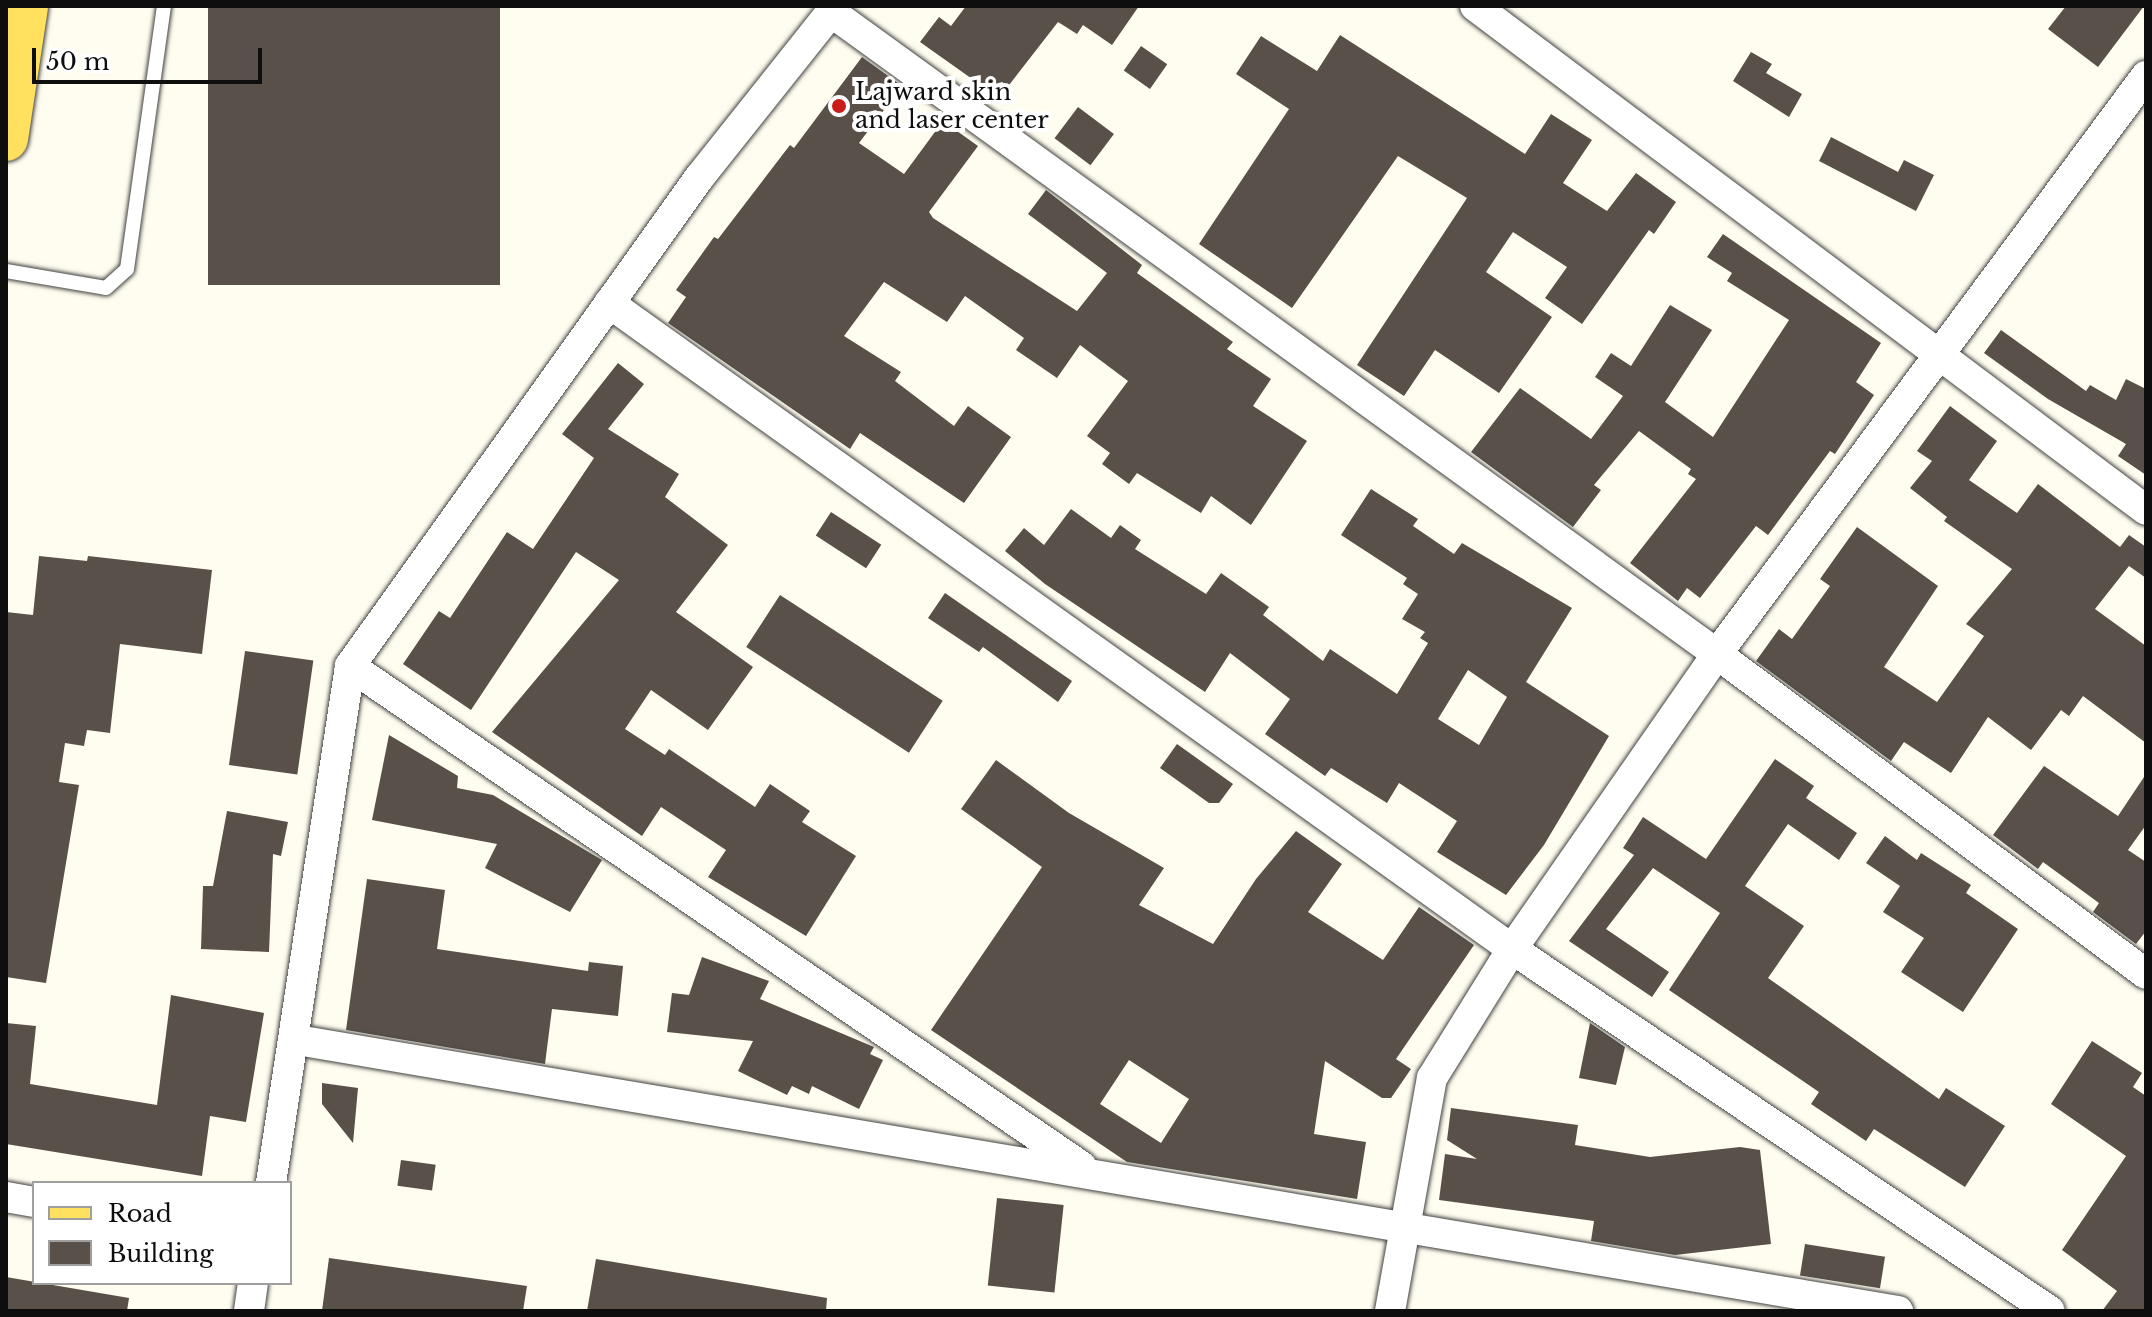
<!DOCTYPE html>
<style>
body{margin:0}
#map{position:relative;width:2152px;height:1317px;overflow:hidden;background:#fffdef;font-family:"Libre Baskerville",serif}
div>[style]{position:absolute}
.building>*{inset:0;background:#585049;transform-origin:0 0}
.roads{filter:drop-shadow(0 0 2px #414141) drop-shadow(0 0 2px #414141)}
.lane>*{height:14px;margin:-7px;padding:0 7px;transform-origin:7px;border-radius:7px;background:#fff}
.street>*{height:30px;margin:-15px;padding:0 15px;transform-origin:15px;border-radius:15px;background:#fff}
.primary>*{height:44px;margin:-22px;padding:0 22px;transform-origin:22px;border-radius:22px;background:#ffe15f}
.dots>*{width:22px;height:22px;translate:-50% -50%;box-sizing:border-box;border:4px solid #fff;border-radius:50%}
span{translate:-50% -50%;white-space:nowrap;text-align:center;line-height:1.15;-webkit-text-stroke:8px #fff;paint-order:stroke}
.poi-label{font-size:24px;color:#0e0e0e}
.left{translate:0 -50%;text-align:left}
.frame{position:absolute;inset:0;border:8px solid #0e0e0e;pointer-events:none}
.legend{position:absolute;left:32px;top:1181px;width:260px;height:104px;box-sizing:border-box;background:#fff;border:2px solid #9f9f9f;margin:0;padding:10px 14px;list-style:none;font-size:24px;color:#0e0e0e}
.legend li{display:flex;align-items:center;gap:16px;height:40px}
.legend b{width:40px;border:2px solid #9f9f9f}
.scale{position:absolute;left:32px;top:48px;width:230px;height:36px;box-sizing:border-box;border:4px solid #0e0e0e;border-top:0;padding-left:10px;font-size:24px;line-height:28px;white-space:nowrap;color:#0e0e0e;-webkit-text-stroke:6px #fff;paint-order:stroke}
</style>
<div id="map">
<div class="building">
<i style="left:208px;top:6px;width:292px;height:279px"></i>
<i style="clip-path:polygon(966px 6px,1139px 6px,1112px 45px,1083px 25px,1077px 34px,1058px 22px,999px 98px,920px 42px,939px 17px,951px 26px)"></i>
<i style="clip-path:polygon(2066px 6px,2144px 6px,2098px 67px,2048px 29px)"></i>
<i style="clip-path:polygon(1340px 35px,1525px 154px,1551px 114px,1592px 140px,1563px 183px,1607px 211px,1636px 173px,1676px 202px,1654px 234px,1649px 230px,1582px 324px,1545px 298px,1567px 267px,1513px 232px,1486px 272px,1552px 317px,1499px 393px,1435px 350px,1404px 396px,1357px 365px,1467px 198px,1398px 156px,1292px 308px,1199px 244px,1289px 109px,1236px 74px,1261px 36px,1317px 71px)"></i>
<i style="left:1141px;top:46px;width:32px;height:30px;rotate:35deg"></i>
<i style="clip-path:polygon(1751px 52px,1772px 64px,1766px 73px,1802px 94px,1789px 117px,1733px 81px)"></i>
<i style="clip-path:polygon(862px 57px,902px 86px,859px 143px,904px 174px,943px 121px,978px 146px,929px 212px,933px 218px,1077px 311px,1107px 273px,1028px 214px,1046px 190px,1142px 265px,1137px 273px,1233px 342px,1227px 349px,1271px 379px,1253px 406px,1307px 441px,1251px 525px,1211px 496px,1201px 513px,1137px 473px,1129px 484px,1102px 464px,1110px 453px,1087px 436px,1128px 381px,1080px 345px,1057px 378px,1016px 350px,1024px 338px,965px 296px,947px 322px,884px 282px,844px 336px,901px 372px,895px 381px,954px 426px,968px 406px,1011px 437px,964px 503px,860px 433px,850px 449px,668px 323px,686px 297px,676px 290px,714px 237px,718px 239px,790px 145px,794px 148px)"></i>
<i style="left:1078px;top:107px;width:45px;height:39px;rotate:37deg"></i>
<i style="clip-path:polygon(1831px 137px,1898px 172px,1904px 160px,1934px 175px,1916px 211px,1819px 161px)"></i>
<i style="clip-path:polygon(1723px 234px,1881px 343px,1856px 382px,1874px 395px,1835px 454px,1830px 451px,1768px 535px,1756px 526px,1700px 598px,1687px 588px,1678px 601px,1630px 563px,1696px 479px,1688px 474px,1691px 469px,1639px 431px,1594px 485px,1601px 490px,1573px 527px,1471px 452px,1520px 388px,1591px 439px,1623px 396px,1595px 377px,1611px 353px,1631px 366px,1670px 305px,1712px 330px,1665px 402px,1713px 437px,1789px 320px,1727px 281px,1732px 273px,1707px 257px)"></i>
<i style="clip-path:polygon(2001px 330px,2086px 391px,2090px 385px,2116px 400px,2126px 379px,2146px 389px,2146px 475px,2118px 456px,2126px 444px,2048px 399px,1984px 353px)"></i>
<i style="clip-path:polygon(618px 363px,644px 384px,608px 429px,679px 474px,665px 497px,728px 545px,676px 612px,753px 667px,708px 730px,651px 690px,625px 729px,665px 755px,669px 749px,755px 807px,770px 784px,810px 811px,802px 822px,856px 856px,806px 936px,708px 877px,726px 850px,661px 807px,642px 836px,492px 732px,619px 580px,576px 552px,471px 710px,403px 664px,439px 611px,450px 618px,507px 532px,533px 549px,594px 458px,562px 434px)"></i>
<i style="clip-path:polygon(1950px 406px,1997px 441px,1969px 480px,2017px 513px,2038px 484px,2120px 547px,2129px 535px,2146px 547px,2146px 578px,2129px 566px,2095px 609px,2146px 646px,2146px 743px,2083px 696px,2069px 716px,2061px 710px,2031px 750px,1988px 717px,1951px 773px,1904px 742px,1891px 761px,1756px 661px,1779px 629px,1792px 639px,1830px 586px,1820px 579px,1857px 527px,1938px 586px,1884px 667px,1937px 702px,1984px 636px,1966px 624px,2012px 569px,1944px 521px,1947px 517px,1910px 488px,1932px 461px,1917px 451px)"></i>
<i style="clip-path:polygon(evenodd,1371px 489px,1418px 519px,1413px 526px,1454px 554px,1462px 543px,1572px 608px,1526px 682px,1609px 736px,1544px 845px,1506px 895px,1437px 852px,1457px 821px,1399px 783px,1387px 803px,1331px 768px,1325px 776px,1265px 734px,1290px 699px,1230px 653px,1205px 692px,1045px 584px,1005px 551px,1024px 528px,1044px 545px,1071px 509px,1111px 538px,1120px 525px,1141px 540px,1135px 549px,1206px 594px,1221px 573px,1269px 607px,1263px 615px,1323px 661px,1330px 649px,1397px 694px,1428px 643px,1420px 638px,1425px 632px,1402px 619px,1418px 594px,1403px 584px,1407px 578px,1341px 535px,1371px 489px,1468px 670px,1507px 697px,1479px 745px,1438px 719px,1468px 670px)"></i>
<i style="left:831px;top:512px;width:60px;height:28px;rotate:33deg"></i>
<i style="clip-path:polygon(39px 556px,87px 561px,88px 556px,212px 570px,202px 654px,120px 644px,110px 733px,87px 730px,84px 746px,65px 743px,59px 782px,79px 785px,46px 983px,6px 977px,6px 612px,33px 615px)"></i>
<i style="clip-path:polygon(945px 593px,1072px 681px,1058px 702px,983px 647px,979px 652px,928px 618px)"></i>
<i style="left:780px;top:595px;width:194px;height:62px;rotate:33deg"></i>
<i style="left:245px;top:651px;width:69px;height:115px;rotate:8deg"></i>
<i style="clip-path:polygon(389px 735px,458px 776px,457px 788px,493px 795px,602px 860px,570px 912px,485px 868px,497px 844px,372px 820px)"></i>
<i style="clip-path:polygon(1177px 744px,1233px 784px,1219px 803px,1209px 803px,1160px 768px)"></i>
<i style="clip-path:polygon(1775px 759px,1814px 786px,1806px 798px,1857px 833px,1839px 860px,1788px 824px,1745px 886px,1804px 926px,1768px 978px,1939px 1099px,1946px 1088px,2005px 1126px,1965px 1187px,1874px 1129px,1866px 1141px,1811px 1104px,1819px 1092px,1669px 990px,1720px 913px,1653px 868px,1606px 929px,1669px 972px,1652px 997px,1569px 941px,1634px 855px,1623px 848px,1643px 817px,1706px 859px)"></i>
<i style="clip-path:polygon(evenodd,996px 760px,1069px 813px,1164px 868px,1139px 905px,1213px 944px,1256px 879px,1296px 831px,1342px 864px,1308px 912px,1383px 960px,1419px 907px,1474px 945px,1396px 1059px,1411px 1069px,1391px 1098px,1382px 1098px,1325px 1061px,1314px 1134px,1366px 1142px,1357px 1199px,1127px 1162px,931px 1030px,1042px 867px,961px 809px,996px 760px,1129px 1060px,1189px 1099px,1161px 1143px,1100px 1104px,1129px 1060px)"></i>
<i style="clip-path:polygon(2044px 766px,2118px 816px,2146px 774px,2146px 825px,2128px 850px,2146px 862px,2146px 931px,2136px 944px,2093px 912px,2099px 903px,2043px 862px,2038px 869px,1993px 835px)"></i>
<i style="clip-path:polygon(227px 811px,288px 822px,281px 856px,273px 854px,269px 952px,201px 949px,203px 886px,213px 886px)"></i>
<i style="clip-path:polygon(1885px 836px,1917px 860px,1921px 853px,1971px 885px,1966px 893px,2018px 929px,1963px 1012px,1901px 972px,1924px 938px,1883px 912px,1900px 886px,1866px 863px)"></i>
<i style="clip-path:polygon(367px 879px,445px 890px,437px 949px,588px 971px,589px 962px,623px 966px,618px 1016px,552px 1009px,545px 1064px,346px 1030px)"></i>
<i style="clip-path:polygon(702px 957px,769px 981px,760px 999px,874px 1047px,870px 1054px,883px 1060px,859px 1109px,812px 1086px,809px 1094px,792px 1086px,787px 1095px,738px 1071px,753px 1041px,667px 1032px,672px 993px,689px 995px)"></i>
<i style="clip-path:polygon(171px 995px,264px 1013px,246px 1122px,210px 1116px,202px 1176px,6px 1144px,6px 1023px,36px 1026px,30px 1084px,157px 1105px)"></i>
<i style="clip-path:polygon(1590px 1023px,1625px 1047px,1616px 1085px,1579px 1078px)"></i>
<i style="clip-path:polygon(2092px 1041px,2142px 1073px,2133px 1087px,2146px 1096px,2146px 1311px,2102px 1311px,2117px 1291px,2062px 1250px,2126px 1156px,2051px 1104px)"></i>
<i style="clip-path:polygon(322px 1083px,358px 1088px,353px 1143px,322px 1104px)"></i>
<i style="clip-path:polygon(1451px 1108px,1578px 1125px,1575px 1145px,1650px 1157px,1740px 1147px,1760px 1150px,1771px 1244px,1675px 1255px,1591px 1241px,1594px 1221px,1439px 1200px,1445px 1154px,1477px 1159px,1447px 1140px)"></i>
<i style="left:401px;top:1160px;width:35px;height:26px;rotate:8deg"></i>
<i style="left:997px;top:1198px;width:67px;height:88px;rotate:6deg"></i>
<i style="left:1805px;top:1244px;width:81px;height:32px;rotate:9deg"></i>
<i style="clip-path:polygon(329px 1258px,527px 1286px,523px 1311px,322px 1311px)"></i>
<i style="clip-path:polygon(596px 1259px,827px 1298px,826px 1311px,587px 1311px)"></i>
<i style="clip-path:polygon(6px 1277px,129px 1298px,127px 1311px,6px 1311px)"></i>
</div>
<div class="roads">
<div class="lane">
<i style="left:6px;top:271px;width:101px;rotate:9.6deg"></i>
<i style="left:106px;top:288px;width:28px;rotate:-42deg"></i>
<i style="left:127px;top:269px;width:266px;rotate:-82deg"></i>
</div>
<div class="street">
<i style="left:1475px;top:6px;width:839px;rotate:36.91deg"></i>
<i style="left:831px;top:12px;width:1094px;rotate:35.93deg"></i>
<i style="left:1717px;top:654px;width:535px;rotate:36.72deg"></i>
<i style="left:609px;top:303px;width:1110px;rotate:35.58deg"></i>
<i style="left:1512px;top:949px;width:648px;rotate:33.94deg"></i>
<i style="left:350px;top:666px;width:886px;rotate:34.37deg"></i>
<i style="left:297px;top:1040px;width:1624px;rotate:9.61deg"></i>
<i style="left:271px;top:1183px;width:523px;rotate:-81.31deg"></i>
<i style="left:350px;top:666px;width:600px;rotate:-54.43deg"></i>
<i style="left:699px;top:178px;width:220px;rotate:-51.5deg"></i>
<i style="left:6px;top:1197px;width:28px;rotate:10deg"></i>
<i style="left:249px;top:1311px;width:28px;rotate:-82deg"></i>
<i style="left:1390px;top:1311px;width:237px;rotate:-79.8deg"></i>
<i style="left:1432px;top:1078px;width:152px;rotate:-58.2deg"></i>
<i style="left:1512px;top:949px;width:359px;rotate:-55.2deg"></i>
<i style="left:1717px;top:654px;width:720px;rotate:-53.42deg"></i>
</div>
<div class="primary">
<i style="left:6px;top:139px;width:134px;rotate:-81.4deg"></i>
</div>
</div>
<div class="dots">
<i style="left:839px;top:106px;background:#c91d1b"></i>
</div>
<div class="poi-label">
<span class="left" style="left:855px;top:106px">Lajward skin<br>and laser center</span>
</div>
<div class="frame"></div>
<ul class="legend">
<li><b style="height:10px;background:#ffe15f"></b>Road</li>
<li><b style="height:22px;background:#585049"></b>Building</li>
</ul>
<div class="scale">50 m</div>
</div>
